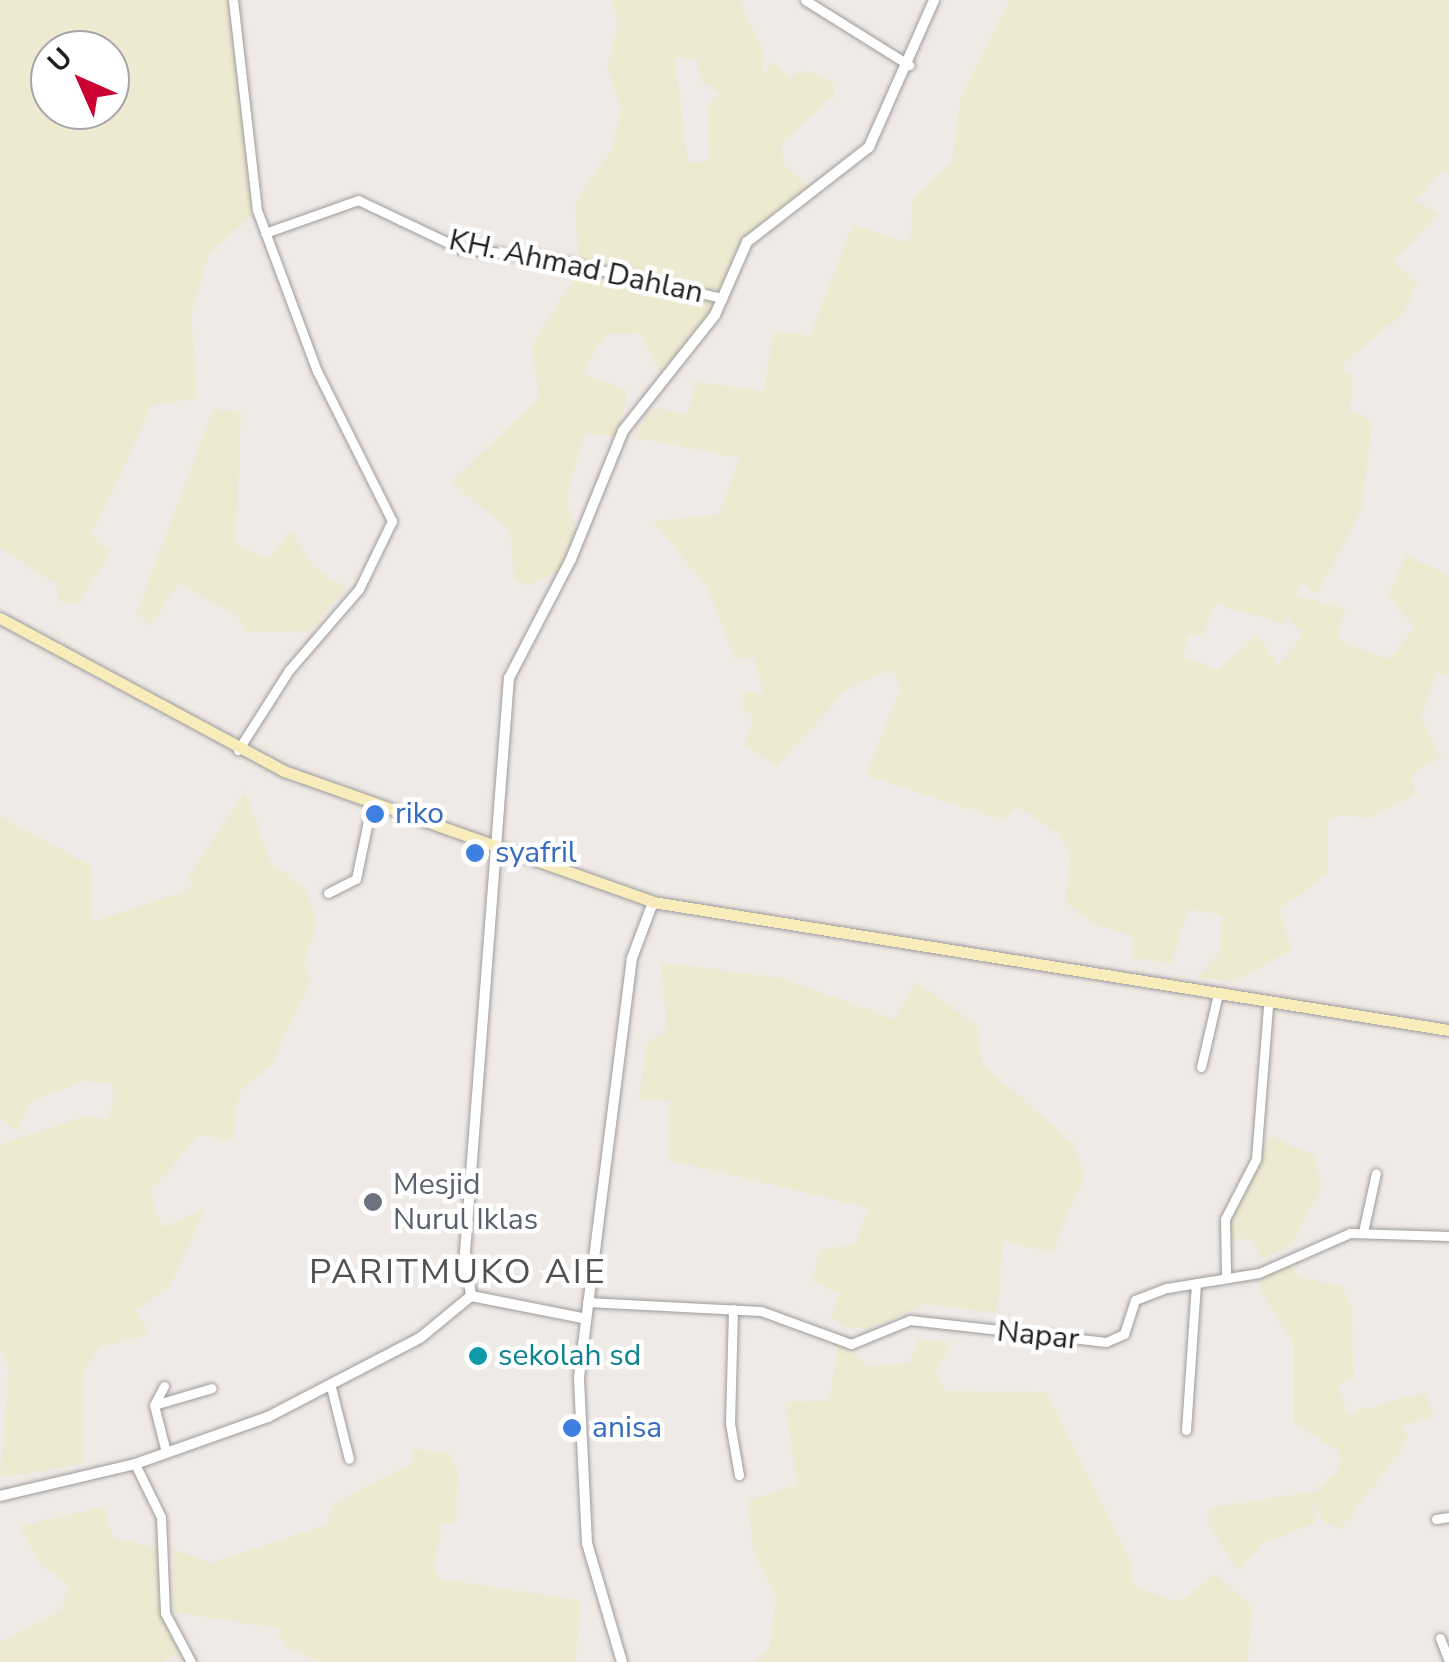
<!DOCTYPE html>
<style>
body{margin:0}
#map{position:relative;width:1449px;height:1662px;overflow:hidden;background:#f0eae6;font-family:"Nunito Sans",sans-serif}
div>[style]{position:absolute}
.farmland>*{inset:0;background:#eee9d1}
.roads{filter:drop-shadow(0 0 2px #9c9c9c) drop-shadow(0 0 2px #9c9c9c)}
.minor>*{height:9px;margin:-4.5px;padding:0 4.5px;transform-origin:4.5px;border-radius:4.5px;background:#fff}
.tertiary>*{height:10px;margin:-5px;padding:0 5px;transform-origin:5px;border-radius:5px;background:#fff}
.secondary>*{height:11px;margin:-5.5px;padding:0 5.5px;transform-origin:5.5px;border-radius:5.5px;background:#f9ecbb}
.dots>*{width:28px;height:28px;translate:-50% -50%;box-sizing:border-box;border:5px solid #fff;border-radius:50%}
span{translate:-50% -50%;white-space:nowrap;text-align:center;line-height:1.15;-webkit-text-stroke:9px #fff;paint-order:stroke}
.street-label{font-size:30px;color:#1f1f1f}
.shop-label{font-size:30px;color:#366cbe}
.left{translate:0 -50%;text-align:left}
.worship-label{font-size:30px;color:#5b616d}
.culture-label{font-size:30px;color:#0d838f}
.quarter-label{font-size:35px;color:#525252;letter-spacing:2.5px}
.north{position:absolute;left:30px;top:30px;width:100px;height:100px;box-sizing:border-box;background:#fff;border:2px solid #a5a5a5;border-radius:50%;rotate:315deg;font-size:28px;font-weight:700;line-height:40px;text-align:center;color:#1f1f1f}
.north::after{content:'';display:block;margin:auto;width:35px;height:45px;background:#cb0335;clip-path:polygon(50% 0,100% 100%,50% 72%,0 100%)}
</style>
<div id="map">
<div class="farmland">
<i style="clip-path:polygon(evenodd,0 0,234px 0,251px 107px,257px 210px,208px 256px,191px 316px,198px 398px,152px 406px,91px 536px,111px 552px,78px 604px,59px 601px,57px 585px,0 548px,0 0,50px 50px,110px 50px,110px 110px,50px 110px,50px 50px)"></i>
<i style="clip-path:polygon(evenodd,612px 0,740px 0,764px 53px,762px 75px,773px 62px,790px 77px,805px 71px,833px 81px,834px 96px,782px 143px,783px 165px,808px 186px,737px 254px,722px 298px,663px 380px,640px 333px,608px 334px,594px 351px,584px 374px,627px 391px,618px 437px,585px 433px,566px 497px,579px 541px,565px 569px,525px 586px,514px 578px,510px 531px,451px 482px,539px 398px,532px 344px,579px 271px,575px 201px,612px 150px,621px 107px,607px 67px,618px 24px,612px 0,675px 58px,696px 59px,701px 80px,719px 94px,708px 105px,709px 161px,688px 163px,675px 58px)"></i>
<i style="clip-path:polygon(evenodd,1010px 0,1449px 0,1449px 174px,1441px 171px,1417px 201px,1439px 214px,1393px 262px,1417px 284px,1404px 312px,1338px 369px,1352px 375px,1350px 410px,1372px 422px,1362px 508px,1317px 596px,1301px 580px,1295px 596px,1345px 608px,1337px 640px,1389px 659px,1415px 628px,1388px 595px,1406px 555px,1449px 576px,1449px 675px,1437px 674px,1421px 717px,1441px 755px,1412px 775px,1415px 795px,1368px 819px,1340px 814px,1327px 822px,1328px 874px,1279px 909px,1292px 949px,1235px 982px,1198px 977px,1220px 952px,1222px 915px,1188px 909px,1171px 964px,1131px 957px,1134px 937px,1094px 924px,1065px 902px,1071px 854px,1058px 834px,1018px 807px,1004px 820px,866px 775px,900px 689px,892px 669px,847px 689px,777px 766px,745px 745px,754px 718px,742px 707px,745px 691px,764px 695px,754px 657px,735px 659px,707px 587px,653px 521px,719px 514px,740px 458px,634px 437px,653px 407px,687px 414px,696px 382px,764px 391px,773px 332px,810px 335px,853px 225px,910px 243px,913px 198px,952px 162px,961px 95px,1010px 0,1216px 604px,1285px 624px,1293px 604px,1289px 619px,1303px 634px,1278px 665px,1257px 635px,1217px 670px,1183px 657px,1188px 635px,1202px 636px,1216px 604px)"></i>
<i style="clip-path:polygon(213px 410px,241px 411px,236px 545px,268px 559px,291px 530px,314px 568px,346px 588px,310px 631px,247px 632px,235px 614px,178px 584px,150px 625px,136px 614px)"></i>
<i style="clip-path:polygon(245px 791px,271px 863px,306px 890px,317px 922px,304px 963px,311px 980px,272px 1064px,240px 1090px,232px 1142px,199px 1134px,150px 1192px,161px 1227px,206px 1209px,170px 1285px,136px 1311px,149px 1335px,100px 1346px,84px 1373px,83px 1464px,0 1478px,9px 1368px,0 1350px,0 1144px,85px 1116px,108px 1118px,114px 1098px,111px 1083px,83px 1081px,31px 1101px,18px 1131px,0 1119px,0 816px,92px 867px,92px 922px,195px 887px,187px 879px)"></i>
<i style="clip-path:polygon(661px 962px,785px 979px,894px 1019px,916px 982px,977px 1025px,983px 1065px,1073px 1143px,1085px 1174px,1052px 1252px,1003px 1241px,997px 1313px,925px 1304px,869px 1329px,844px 1327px,831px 1316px,839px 1294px,813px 1281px,819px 1250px,854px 1245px,869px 1208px,669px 1160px,669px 1101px,639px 1100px,646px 1045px,667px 1028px)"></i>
<i style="clip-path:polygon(1270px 1136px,1315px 1156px,1322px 1188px,1291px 1245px,1262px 1259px,1252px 1239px,1228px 1240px,1224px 1230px)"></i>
<i style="clip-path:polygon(1290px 1259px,1299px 1277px,1342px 1286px,1351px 1306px,1354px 1378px,1337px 1384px,1348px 1413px,1426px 1392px,1433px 1417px,1402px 1425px,1408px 1440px,1340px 1530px,1321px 1519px,1316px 1498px,1316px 1523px,1263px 1543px,1238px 1572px,1207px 1522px,1211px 1508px,1316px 1491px,1339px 1468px,1340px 1452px,1294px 1423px,1294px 1345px,1260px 1290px,1259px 1273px)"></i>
<i style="clip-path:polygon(918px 1339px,952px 1343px,936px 1373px,945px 1391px,1047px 1392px,1132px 1564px,1134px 1587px,1181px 1602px,1215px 1574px,1253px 1608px,1247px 1662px,755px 1662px,769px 1649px,776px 1597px,753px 1551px,748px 1500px,797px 1485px,785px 1402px,829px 1401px,839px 1340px,867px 1367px,911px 1362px)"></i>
<i style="clip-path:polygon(413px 1449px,449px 1453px,458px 1471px,456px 1522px,442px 1524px,434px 1569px,442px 1579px,582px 1601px,575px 1662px,321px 1662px,285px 1647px,277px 1628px,173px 1612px,173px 1548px,211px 1563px,327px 1525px,332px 1505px,412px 1463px)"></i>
<i style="clip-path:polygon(103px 1507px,113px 1538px,164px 1549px,168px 1619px,188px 1645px,163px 1662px,0 1662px,0 1643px,62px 1609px,68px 1584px,40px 1564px,19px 1526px)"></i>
</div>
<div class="roads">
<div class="minor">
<i style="left:233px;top:0;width:211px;rotate:83.5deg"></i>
<i style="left:257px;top:210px;width:172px;rotate:69.6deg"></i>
<i style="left:317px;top:371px;width:168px;rotate:63.4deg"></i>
<i style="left:392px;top:521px;width:76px;rotate:115.9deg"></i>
<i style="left:359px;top:589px;width:107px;rotate:130.8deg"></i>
<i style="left:289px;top:670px;width:95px;rotate:122.5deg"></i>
<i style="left:805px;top:0;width:123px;rotate:32deg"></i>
<i style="left:265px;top:233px;width:99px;rotate:-19.5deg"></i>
<i style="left:358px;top:200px;width:114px;rotate:25.4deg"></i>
<i style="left:461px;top:249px;width:82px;rotate:5.6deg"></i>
<i style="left:543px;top:257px;width:184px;rotate:12.9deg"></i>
<i style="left:328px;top:893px;width:31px;rotate:-27deg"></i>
<i style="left:356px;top:879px;width:79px;rotate:-78.3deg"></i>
<i style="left:1201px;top:1067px;width:71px;rotate:-76.9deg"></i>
<i style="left:1363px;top:1232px;width:60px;rotate:-77.6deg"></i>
<i style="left:1226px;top:1275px;width:56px;rotate:-91deg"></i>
<i style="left:1225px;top:1219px;width:68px;rotate:-62.7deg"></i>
<i style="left:1256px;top:1159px;width:154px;rotate:-85.5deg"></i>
<i style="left:587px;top:1302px;width:174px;rotate:3deg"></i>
<i style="left:761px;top:1311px;width:96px;rotate:20.1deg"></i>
<i style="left:851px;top:1344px;width:64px;rotate:-22.1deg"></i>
<i style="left:910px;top:1320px;width:197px;rotate:6.4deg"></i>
<i style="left:1106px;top:1342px;width:20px;rotate:-24deg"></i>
<i style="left:1124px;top:1334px;width:36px;rotate:-72deg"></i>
<i style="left:1135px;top:1300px;width:34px;rotate:-21deg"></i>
<i style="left:1167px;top:1288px;width:93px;rotate:-9.3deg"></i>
<i style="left:1259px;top:1273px;width:99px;rotate:-23.7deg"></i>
<i style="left:1350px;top:1233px;width:99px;rotate:1.7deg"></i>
<i style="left:733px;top:1309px;width:114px;rotate:91.5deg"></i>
<i style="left:730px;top:1423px;width:53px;rotate:80.2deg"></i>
<i style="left:164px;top:1386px;width:21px;rotate:118deg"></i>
<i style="left:154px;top:1405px;width:49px;rotate:75.7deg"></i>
<i style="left:331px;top:1387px;width:74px;rotate:76deg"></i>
<i style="left:154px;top:1405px;width:60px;rotate:-16.3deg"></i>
<i style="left:1186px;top:1430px;width:147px;rotate:-86.1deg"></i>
<i style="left:135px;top:1464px;width:59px;rotate:63.9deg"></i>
<i style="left:161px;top:1517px;width:96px;rotate:87.6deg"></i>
<i style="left:165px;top:1613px;width:55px;rotate:62deg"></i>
<i style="left:1436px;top:1519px;width:13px;rotate:-9deg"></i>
<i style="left:1440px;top:1638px;width:25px;rotate:69deg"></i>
</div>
<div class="tertiary">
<i style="left:471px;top:1296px;width:44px;rotate:-97.8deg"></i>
<i style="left:465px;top:1252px;width:576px;rotate:-85.62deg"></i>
<i style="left:509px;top:678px;width:134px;rotate:-62.5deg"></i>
<i style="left:571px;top:559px;width:138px;rotate:-67.9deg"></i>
<i style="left:623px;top:431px;width:148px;rotate:-51.6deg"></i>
<i style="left:715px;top:315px;width:80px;rotate:-66.3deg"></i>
<i style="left:747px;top:242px;width:155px;rotate:-37.9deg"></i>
<i style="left:869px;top:147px;width:161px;rotate:-66.1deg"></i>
<i style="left:471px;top:1296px;width:113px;rotate:11.2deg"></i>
<i style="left:0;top:1496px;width:139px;rotate:-13.3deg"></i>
<i style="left:135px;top:1464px;width:141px;rotate:-19.5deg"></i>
<i style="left:268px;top:1417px;width:171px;rotate:-27.5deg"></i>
<i style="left:420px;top:1338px;width:66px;rotate:-39.5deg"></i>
<i style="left:622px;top:1662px;width:124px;rotate:-106.4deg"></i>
<i style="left:587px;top:1543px;width:166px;rotate:-92.8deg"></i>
<i style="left:579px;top:1377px;width:422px;rotate:-82.8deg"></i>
<i style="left:632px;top:958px;width:60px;rotate:-69.4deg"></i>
</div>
<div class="secondary">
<i style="left:0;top:618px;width:323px;rotate:28.3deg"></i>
<i style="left:284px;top:771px;width:392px;rotate:19.5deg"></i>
<i style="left:653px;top:902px;width:806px;rotate:9.14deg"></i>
</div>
</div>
<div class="dots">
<i style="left:375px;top:814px;background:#3f7fe0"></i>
<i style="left:475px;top:853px;background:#3f7fe0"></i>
<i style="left:373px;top:1202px;background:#6b7280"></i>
<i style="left:478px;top:1356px;background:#0f9aa8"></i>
<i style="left:572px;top:1428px;background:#3f7fe0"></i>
</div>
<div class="street-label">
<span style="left:576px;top:267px;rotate:12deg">KH. Ahmad Dahlan</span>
<span style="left:1038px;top:1336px;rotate:6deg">Napar</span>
</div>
<div class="shop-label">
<span class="left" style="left:395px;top:814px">riko</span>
<span class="left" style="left:495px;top:853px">syafril</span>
<span class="left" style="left:592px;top:1428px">anisa</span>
</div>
<div class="worship-label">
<span class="left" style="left:393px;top:1202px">Mesjid<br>Nurul Iklas</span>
</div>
<div class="culture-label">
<span class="left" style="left:498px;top:1356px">sekolah sd</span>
</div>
<div class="quarter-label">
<span style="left:458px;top:1272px">PARITMUKO AIE</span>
</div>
<div class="north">U</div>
</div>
